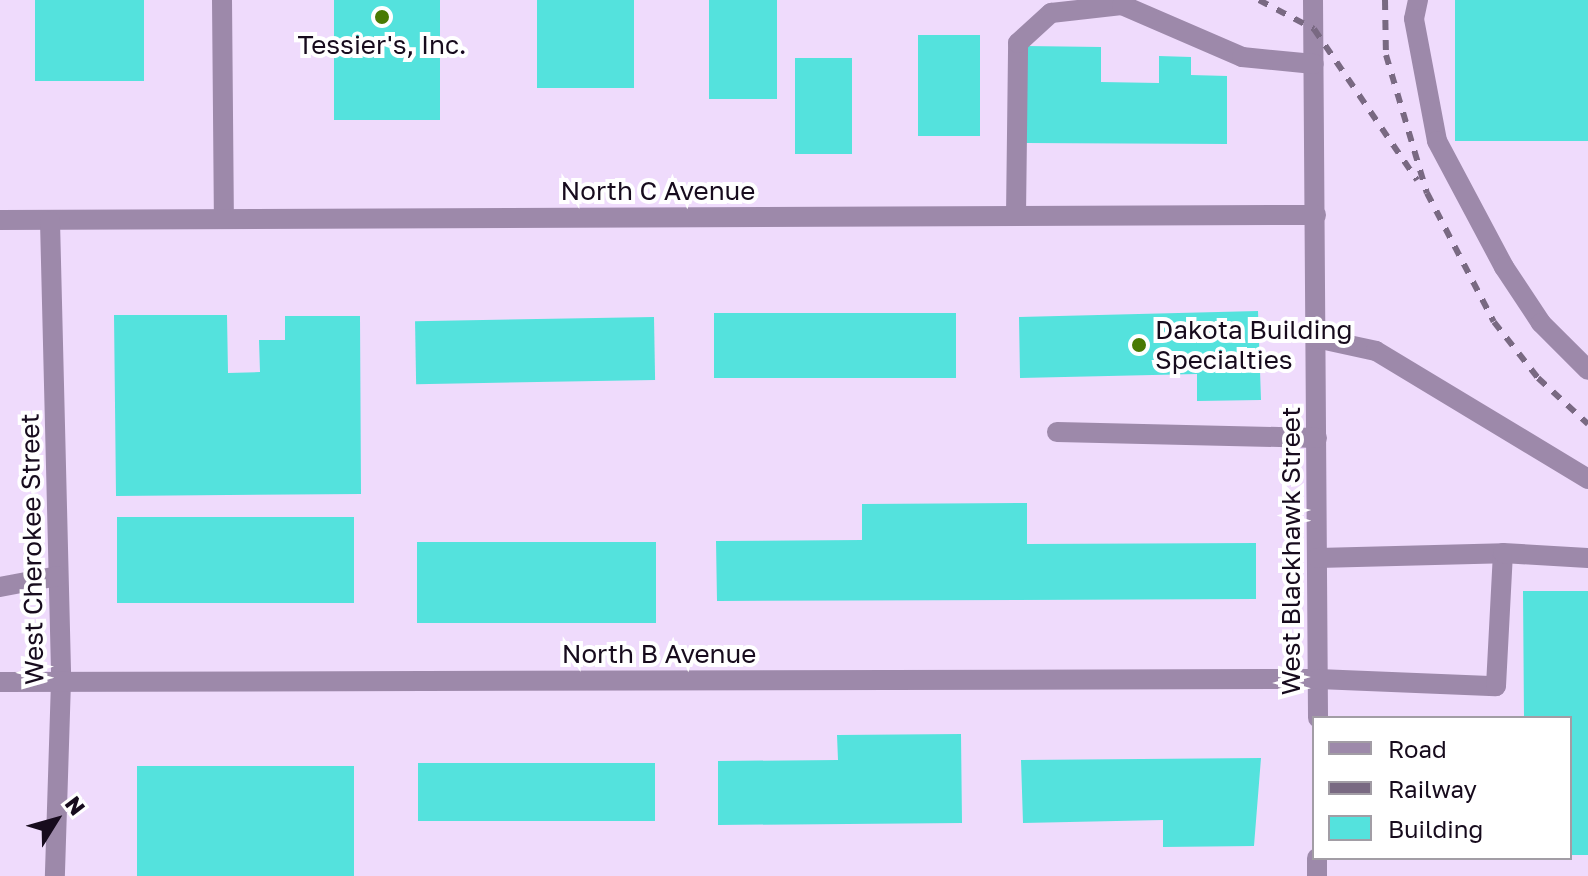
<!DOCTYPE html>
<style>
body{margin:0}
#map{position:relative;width:1588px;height:876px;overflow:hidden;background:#efdbfc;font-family:"Golos Text",sans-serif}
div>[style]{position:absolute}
.building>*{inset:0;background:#54e2dd;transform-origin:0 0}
.minor>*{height:20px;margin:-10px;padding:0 10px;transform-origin:10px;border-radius:10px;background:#9d89aa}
.rail>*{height:6px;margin-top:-3px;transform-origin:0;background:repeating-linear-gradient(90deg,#796982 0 10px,transparent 0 20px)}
.dots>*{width:22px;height:22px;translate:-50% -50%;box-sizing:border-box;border:4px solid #fff;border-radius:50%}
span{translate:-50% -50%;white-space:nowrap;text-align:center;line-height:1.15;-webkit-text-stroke:8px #fff;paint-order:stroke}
.poi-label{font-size:26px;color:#170b1d}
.left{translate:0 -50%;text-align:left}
.street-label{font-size:26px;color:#170b1d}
.legend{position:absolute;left:1312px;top:716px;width:260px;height:144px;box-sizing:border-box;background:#fff;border:2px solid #a29da5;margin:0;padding:10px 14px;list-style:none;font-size:24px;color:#170b1d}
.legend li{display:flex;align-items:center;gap:16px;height:40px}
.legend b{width:40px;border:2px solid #a29da5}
.north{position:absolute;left:16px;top:780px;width:80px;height:80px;-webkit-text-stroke:6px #fff;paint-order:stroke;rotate:53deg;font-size:22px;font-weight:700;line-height:32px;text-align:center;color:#170b1d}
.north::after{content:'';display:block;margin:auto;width:28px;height:36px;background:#170b1d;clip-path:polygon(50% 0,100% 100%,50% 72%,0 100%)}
</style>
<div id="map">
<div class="building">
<i style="left:35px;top:0;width:109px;height:81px"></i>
<i style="left:334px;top:0;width:106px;height:120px"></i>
<i style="left:537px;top:0;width:97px;height:88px"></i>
<i style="left:709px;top:0;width:68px;height:99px"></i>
<i style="left:1455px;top:0;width:133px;height:141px"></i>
<i style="left:918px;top:35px;width:62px;height:101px"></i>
<i style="clip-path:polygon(1026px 46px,1101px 47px,1101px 82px,1159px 83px,1159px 56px,1191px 57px,1191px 75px,1227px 76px,1227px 144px,1026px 143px)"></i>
<i style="left:795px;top:58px;width:57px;height:96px"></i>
<i style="clip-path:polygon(1258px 311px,1261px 400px,1197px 401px,1197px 374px,1020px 378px,1019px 317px)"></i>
<i style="left:956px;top:313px;width:65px;height:242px;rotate:90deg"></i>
<i style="clip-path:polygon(114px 315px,227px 315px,228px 373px,260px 372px,259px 340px,285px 340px,285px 316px,360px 316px,361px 494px,116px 496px)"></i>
<i style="left:654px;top:317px;width:63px;height:239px;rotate:89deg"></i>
<i style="clip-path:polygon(1027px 503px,1027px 544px,1256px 543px,1256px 599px,717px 601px,716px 541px,862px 540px,862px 504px)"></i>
<i style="left:117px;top:517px;width:237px;height:86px"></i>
<i style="left:656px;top:542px;width:81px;height:239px;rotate:90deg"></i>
<i style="clip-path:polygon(1523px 591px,1588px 591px,1588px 855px,1570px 855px,1570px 718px,1524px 718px)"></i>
<i style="clip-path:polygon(961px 734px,962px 823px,718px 825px,718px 761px,838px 760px,837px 735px)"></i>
<i style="clip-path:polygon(1261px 758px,1254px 846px,1163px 847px,1163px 820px,1023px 823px,1021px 760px)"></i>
<i style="left:418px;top:763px;width:237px;height:58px"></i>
<i style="left:137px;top:766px;width:217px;height:110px"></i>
</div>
<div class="minor">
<i style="left:222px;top:0;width:219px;rotate:89.5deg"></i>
<i style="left:1313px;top:0;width:718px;rotate:89.6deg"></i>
<i style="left:1418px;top:0;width:19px;rotate:102deg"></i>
<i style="left:1414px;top:19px;width:124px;rotate:79.3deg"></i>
<i style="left:1437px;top:141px;width:143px;rotate:62deg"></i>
<i style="left:1504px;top:267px;width:67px;rotate:56.5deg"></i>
<i style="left:1541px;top:323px;width:66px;rotate:45deg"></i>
<i style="left:1016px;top:216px;width:173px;rotate:-89.3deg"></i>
<i style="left:1018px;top:43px;width:45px;rotate:-42.3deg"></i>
<i style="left:1051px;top:13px;width:71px;rotate:-6.4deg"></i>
<i style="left:1122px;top:5px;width:131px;rotate:23.4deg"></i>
<i style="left:1242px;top:57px;width:72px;rotate:5.6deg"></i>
<i style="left:0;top:220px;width:1316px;rotate:-0.22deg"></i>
<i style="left:50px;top:221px;width:460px;rotate:88.6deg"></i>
<i style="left:61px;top:681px;width:195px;rotate:91.8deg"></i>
<i style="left:1316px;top:338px;width:61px;rotate:12.2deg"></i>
<i style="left:1376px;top:351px;width:248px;rotate:31.1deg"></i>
<i style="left:1057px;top:432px;width:260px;rotate:1.3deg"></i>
<i style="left:1318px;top:558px;width:185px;rotate:-1.5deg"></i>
<i style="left:0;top:587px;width:59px;rotate:-10.7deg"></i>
<i style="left:0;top:682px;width:1318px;rotate:-0.13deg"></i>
<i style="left:1318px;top:679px;width:178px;rotate:2.3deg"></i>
<i style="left:1496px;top:686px;width:133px;rotate:-87deg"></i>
<i style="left:1503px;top:553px;width:85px;rotate:3.4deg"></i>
<i style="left:1317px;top:876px;width:18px;rotate:-90deg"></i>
</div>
<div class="rail">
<i style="left:1259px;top:0;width:62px;rotate:27.8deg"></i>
<i style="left:1314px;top:29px;width:183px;rotate:55.7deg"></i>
<i style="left:1385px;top:0;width:55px;rotate:89deg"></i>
<i style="left:1386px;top:55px;width:144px;rotate:73.5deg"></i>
<i style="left:1427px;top:193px;width:145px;rotate:62.6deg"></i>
<i style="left:1494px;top:322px;width:71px;rotate:51.8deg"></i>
<i style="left:1538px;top:378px;width:68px;rotate:42.6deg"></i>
</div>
<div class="dots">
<i style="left:382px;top:17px;background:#497a03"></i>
<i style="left:1139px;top:345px;background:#497a03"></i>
</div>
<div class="poi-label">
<span style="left:382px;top:45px">Tessier's, Inc.</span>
<span class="left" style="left:1155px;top:345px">Dakota Building<br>Specialties</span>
</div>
<div class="street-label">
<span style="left:658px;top:191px">North C Avenue</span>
<span style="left:32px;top:549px;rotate:-91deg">West Cherokee Street</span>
<span style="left:1291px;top:551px;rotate:-90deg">West Blackhawk Street</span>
<span style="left:659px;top:654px">North B Avenue</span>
</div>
<ul class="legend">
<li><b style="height:10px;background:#9d89aa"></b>Road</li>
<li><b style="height:10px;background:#796982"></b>Railway</li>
<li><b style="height:22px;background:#54e2dd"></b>Building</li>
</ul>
<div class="north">N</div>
</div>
